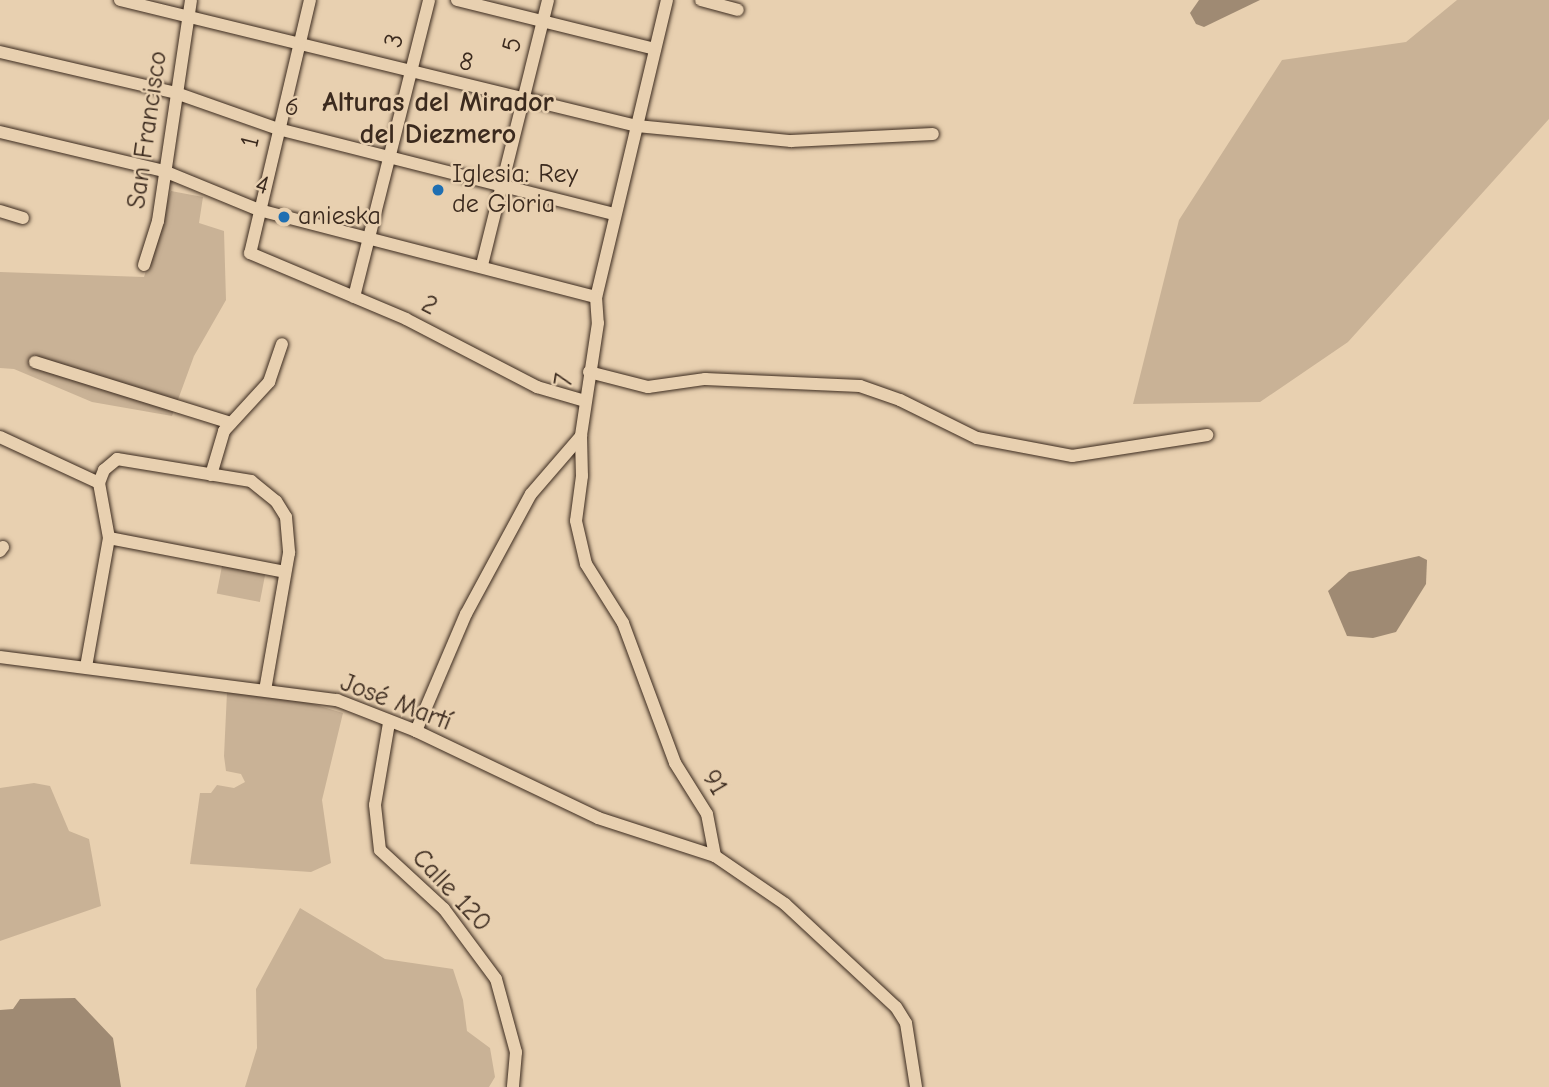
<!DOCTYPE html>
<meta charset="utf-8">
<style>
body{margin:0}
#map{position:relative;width:1549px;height:1087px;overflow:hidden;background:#e8d0b0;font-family:"Comic Neue",sans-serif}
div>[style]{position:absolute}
.green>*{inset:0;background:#c9b296;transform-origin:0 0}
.water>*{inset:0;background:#9f8a73}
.roads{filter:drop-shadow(0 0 2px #3b2a1e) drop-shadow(0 0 2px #3b2a1e)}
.minor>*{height:12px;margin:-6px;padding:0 6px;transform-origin:6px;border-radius:6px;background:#e8d0b0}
.dots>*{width:19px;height:19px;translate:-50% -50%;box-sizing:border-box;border:4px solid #e8d0b0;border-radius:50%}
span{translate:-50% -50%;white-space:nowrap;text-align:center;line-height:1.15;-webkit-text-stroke:5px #e8d0b0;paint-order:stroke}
.street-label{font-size:26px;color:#3b2a1e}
.poi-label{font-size:26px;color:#3b2a1e}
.left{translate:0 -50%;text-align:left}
.neighbourhood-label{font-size:28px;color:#3b2a1e;font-weight:700}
</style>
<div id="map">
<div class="green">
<i style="clip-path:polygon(1457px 0,1549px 0,1549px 119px,1348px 342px,1260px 402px,1133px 404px,1179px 220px,1282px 60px,1406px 42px)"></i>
<i style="clip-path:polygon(171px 191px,203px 197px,199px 223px,224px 231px,226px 300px,194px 356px,172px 416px,92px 402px,14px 369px,0 368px,0 272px,144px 277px)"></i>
<i style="left:222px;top:566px;width:44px;height:28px;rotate:11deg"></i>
<i style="clip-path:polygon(231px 691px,286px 696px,343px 713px,322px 800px,331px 863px,311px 872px,190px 864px,200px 793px,211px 793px,217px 785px,234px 788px,245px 782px,241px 774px,226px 771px,224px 756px,227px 692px)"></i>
<i style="clip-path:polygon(34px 783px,50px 786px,69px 831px,89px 839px,101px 906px,0 941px,0 788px)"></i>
<i style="clip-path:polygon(300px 908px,385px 959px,453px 969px,463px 1000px,467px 1031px,490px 1048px,495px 1077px,489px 1087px,245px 1087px,257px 1048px,256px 989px)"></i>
</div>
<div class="water">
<i style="clip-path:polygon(1199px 0,1260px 0,1204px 27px,1196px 24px,1190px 13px)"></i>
<i style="clip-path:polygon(1419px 556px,1427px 560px,1426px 584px,1396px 632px,1373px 638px,1347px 636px,1328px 591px,1349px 572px)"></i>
<i style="clip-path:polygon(75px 998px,113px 1038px,121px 1087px,0 1087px,0 1010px,13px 1009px,20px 999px)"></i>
</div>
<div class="roads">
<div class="minor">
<i style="left:120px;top:0;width:532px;rotate:13.7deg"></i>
<i style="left:637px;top:126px;width:155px;rotate:5.6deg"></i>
<i style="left:791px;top:141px;width:142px;rotate:-2.8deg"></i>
<i style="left:310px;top:0;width:260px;rotate:103.3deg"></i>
<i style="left:250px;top:253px;width:169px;rotate:22.9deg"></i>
<i style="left:406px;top:319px;width:148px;rotate:27.4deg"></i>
<i style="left:537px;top:387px;width:50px;rotate:16.3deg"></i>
<i style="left:457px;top:0;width:204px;rotate:13.9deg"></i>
<i style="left:667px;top:0;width:305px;rotate:103.4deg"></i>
<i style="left:596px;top:297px;width:26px;rotate:86deg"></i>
<i style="left:598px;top:323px;width:114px;rotate:98.6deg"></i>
<i style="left:581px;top:436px;width:40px;rotate:88.6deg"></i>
<i style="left:582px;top:476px;width:45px;rotate:97.6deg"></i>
<i style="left:576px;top:521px;width:44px;rotate:76.9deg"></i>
<i style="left:586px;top:564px;width:70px;rotate:57.9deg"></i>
<i style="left:623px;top:623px;width:149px;rotate:69.6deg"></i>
<i style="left:675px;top:763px;width:60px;rotate:57.9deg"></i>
<i style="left:707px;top:814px;width:43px;rotate:79.2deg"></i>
<i style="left:701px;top:0;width:38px;rotate:15deg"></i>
<i style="left:0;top:52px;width:181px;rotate:13.1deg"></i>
<i style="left:176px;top:93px;width:108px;rotate:19.4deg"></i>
<i style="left:278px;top:129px;width:347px;rotate:14.2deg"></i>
<i style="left:0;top:132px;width:169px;rotate:13.4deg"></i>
<i style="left:164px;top:171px;width:103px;rotate:22.3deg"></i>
<i style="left:259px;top:210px;width:348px;rotate:14.5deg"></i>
<i style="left:0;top:211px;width:24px;rotate:17deg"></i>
<i style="left:144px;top:265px;width:46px;rotate:-72.3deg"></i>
<i style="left:158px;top:221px;width:223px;rotate:-81.5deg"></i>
<i style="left:482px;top:265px;width:273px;rotate:-76deg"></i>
<i style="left:354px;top:297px;width:306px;rotate:-75.8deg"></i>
<i style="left:35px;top:362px;width:205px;rotate:17.3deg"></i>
<i style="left:589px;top:372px;width:61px;rotate:14.3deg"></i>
<i style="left:648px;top:387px;width:58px;rotate:-8deg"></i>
<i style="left:705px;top:379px;width:155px;rotate:2.6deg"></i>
<i style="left:860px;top:386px;width:42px;rotate:19.3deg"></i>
<i style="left:900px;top:400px;width:86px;rotate:26.3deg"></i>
<i style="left:977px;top:438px;width:97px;rotate:10.7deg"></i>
<i style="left:1072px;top:456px;width:137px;rotate:-8.8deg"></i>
<i style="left:0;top:437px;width:109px;rotate:24.9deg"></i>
<i style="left:211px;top:475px;width:46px;rotate:-73.5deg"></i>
<i style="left:224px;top:431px;width:67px;rotate:-47.4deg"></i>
<i style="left:269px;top:382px;width:40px;rotate:-71.1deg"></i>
<i style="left:109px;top:538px;width:179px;rotate:10.9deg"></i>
<i style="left:0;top:551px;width:5px;rotate:-53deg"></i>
<i style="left:0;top:657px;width:340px;rotate:7.3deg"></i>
<i style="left:337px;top:700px;width:85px;rotate:21.4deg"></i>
<i style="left:416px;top:731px;width:202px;rotate:25.5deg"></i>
<i style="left:598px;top:818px;width:123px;rotate:18deg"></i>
<i style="left:715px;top:856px;width:85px;rotate:34.4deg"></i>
<i style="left:785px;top:904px;width:151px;rotate:42.9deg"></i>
<i style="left:896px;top:1007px;width:19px;rotate:58deg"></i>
<i style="left:906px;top:1023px;width:65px;rotate:81.1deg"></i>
<i style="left:86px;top:667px;width:131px;rotate:-79.9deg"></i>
<i style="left:109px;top:538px;width:56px;rotate:-100.3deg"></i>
<i style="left:99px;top:483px;width:14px;rotate:-69deg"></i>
<i style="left:104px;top:470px;width:17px;rotate:-40deg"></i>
<i style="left:117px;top:459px;width:136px;rotate:9.3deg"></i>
<i style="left:251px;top:481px;width:32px;rotate:39deg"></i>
<i style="left:276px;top:501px;width:19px;rotate:58deg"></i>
<i style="left:286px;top:517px;width:36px;rotate:85deg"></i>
<i style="left:289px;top:553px;width:139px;rotate:99.9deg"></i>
<i style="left:389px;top:723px;width:83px;rotate:99.7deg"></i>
<i style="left:375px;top:805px;width:45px;rotate:83.7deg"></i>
<i style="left:380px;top:850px;width:87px;rotate:42.7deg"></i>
<i style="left:444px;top:909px;width:87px;rotate:53.4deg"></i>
<i style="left:496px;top:979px;width:76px;rotate:74.7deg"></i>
<i style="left:516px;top:1052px;width:35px;rotate:95deg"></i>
<i style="left:416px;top:731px;width:127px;rotate:-66.9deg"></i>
<i style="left:466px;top:614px;width:136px;rotate:-61.6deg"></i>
<i style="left:531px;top:494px;width:77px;rotate:-49.2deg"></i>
</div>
</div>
<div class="dots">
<i style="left:438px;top:190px;background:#1f6fb2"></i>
<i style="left:284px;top:217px;background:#1f6fb2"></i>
</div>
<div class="street-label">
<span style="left:395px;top:41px;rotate:-76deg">3</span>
<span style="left:513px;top:45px;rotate:-76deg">5</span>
<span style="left:466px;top:63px;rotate:13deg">8</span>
<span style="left:292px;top:108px;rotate:16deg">6</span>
<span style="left:148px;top:130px;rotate:-82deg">San Francisco</span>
<span style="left:251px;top:142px;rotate:-77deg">1</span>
<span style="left:262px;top:186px;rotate:16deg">4</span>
<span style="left:429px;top:306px;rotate:27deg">2</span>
<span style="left:565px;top:380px;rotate:-81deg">7</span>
<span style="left:396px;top:703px;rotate:21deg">José Martí</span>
<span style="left:714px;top:783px;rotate:59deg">91</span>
<span style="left:451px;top:891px;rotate:47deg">Calle 120</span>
</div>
<div class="poi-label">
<span class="left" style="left:452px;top:190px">Iglesia: Rey<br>de Gloria</span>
<span class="left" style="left:298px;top:217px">anieska</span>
</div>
<div class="neighbourhood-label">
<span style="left:438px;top:118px">Alturas del Mirador<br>del Diezmero</span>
</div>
</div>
